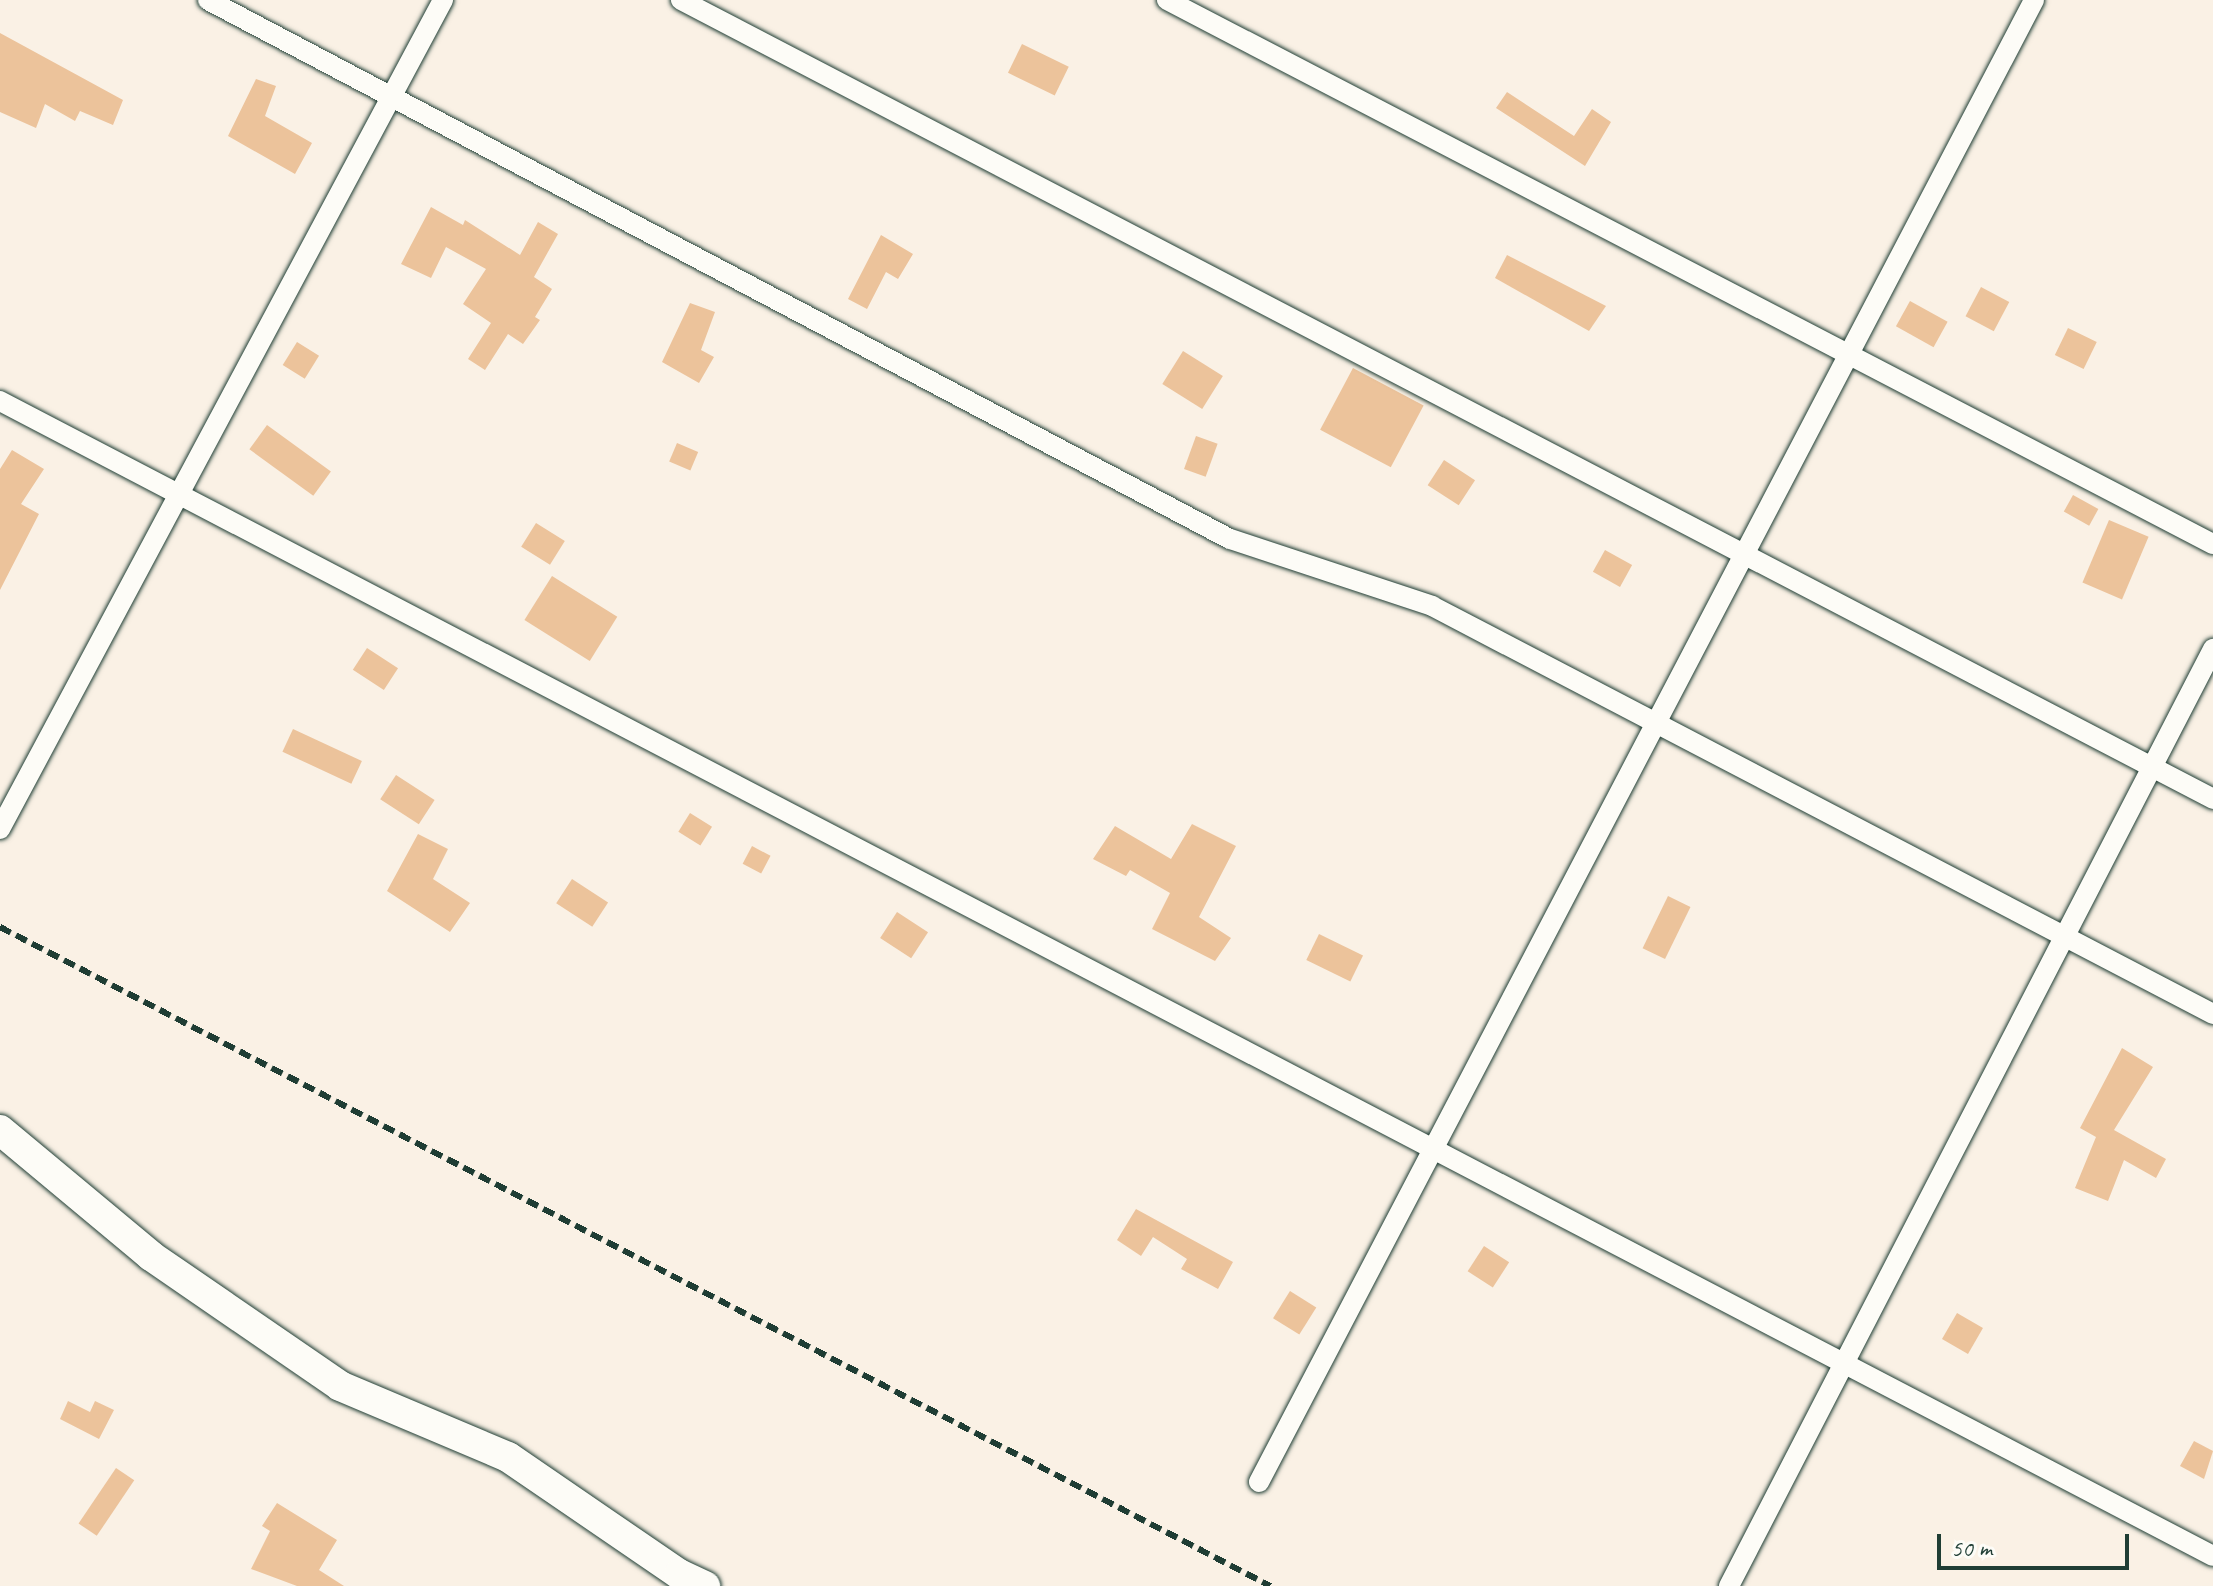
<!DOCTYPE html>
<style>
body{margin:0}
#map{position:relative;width:2213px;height:1586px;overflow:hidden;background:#faf1e5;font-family:Caveat,sans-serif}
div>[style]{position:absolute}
.building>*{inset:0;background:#ecc39b;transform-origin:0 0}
.roads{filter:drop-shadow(0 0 2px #1f3d34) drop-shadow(0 0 2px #1f3d34)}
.street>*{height:20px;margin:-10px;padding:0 10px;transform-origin:10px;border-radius:10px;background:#fdfcf7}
.secondary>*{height:30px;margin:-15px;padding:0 15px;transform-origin:15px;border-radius:15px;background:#fdfcf7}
.rail>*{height:6px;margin-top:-3px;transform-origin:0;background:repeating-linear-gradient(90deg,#1f3d34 0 12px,transparent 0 18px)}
span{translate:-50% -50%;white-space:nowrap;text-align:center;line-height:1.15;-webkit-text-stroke:6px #fdfcf7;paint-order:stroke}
.scale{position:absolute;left:1937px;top:1534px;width:192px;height:36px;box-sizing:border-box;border:4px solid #1f3d34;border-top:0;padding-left:10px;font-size:24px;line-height:28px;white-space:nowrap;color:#1f3d34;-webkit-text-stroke:6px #fdfcf7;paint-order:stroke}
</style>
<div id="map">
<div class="building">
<i style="clip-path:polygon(0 33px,123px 100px,113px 125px,80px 111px,75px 121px,45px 104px,36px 128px,0 112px)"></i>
<i style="left:1022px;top:44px;width:52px;height:32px;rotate:26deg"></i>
<i style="clip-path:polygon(256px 79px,276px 86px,265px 116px,312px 143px,295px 174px,228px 136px)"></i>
<i style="clip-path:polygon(1507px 92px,1574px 136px,1592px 109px,1611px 122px,1585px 166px,1496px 108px)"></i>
<i style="clip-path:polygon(431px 207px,463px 225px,465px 220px,520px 255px,538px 222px,558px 234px,534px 277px,552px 289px,535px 317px,540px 320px,523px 344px,508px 334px,485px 370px,468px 359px,491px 323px,463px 304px,486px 269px,446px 247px,431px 278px,401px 264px)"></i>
<i style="clip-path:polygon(881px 235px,913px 254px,898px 279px,886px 272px,867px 309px,848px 299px)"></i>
<i style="clip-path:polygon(1507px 255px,1606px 306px,1589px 331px,1495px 278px)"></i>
<i style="left:1981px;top:287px;width:32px;height:33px;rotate:28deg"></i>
<i style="left:1910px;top:301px;width:43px;height:29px;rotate:29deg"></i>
<i style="clip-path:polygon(690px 303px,715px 312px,701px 350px,714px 357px,699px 383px,662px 362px)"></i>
<i style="left:2068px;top:328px;width:32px;height:30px;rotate:26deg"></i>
<i style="left:297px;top:342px;width:26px;height:27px;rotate:32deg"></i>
<i style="left:1183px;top:351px;width:47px;height:39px;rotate:32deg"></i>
<i style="left:1353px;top:368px;width:80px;height:70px;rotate:28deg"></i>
<i style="left:267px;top:425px;width:79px;height:30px;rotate:36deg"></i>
<i style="left:1196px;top:436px;width:23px;height:35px;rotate:20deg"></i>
<i style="left:677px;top:443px;width:23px;height:20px;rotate:23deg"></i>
<i style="clip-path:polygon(12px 450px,44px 469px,21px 504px,39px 514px,0 590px,0 469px)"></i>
<i style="left:1444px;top:460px;width:37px;height:30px;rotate:33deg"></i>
<i style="left:2073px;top:495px;width:29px;height:19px;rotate:29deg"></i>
<i style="left:2109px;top:520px;width:43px;height:68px;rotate:23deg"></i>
<i style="left:536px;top:523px;width:34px;height:28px;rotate:32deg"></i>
<i style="left:1605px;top:550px;width:31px;height:25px;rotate:29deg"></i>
<i style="left:552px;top:576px;width:77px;height:52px;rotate:32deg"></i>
<i style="left:367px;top:648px;width:37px;height:26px;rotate:33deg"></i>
<i style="left:293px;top:729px;width:76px;height:25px;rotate:25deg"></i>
<i style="left:396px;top:775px;width:46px;height:29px;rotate:33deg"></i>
<i style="left:690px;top:813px;width:26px;height:22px;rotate:32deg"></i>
<i style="clip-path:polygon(1192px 824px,1236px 846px,1199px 917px,1231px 938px,1215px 961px,1152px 929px,1170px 893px,1130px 870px,1126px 876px,1093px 859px,1115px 826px,1171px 859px)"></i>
<i style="clip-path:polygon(418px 834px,448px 849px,433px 879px,470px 903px,450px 932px,387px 891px)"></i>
<i style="left:752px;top:846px;width:21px;height:20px;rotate:28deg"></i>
<i style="left:572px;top:879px;width:43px;height:29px;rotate:33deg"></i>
<i style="left:1668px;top:896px;width:25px;height:58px;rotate:26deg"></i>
<i style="left:897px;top:912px;width:37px;height:31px;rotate:33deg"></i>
<i style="left:1319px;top:934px;width:49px;height:29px;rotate:26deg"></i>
<i style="clip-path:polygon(2122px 1048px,2153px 1067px,2114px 1130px,2166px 1159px,2156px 1178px,2124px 1160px,2108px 1201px,2075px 1188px,2096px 1137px,2080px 1128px)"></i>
<i style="clip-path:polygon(1136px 1209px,1233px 1262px,1218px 1289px,1181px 1269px,1187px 1259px,1153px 1237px,1141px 1256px,1117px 1240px)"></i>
<i style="left:1484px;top:1246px;width:30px;height:30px;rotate:33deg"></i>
<i style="left:1290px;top:1291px;width:31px;height:32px;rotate:32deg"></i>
<i style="left:1957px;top:1313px;width:30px;height:30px;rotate:30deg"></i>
<i style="clip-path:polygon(68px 1401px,90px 1412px,95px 1401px,114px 1410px,99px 1439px,60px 1419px)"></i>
<i style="clip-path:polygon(2194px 1441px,2213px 1451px,2204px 1479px,2180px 1466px)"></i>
<i style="left:116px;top:1468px;width:22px;height:67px;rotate:34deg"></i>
<i style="clip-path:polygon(277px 1503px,337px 1540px,319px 1570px,344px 1586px,297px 1586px,251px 1569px,270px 1531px,262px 1526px)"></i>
</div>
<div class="roads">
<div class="street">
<i style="left:208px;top:0;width:1155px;rotate:27.81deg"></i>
<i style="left:1230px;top:539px;width:213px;rotate:18.3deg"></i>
<i style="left:1432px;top:606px;width:881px;rotate:27.58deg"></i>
<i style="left:681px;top:0;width:1728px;rotate:27.54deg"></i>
<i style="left:1167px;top:0;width:1179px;rotate:27.48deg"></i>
<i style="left:0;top:401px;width:2496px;rotate:27.56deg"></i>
<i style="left:0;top:829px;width:940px;rotate:-61.88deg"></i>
<i style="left:1259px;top:1482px;width:1672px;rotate:-62.39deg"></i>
<i style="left:1729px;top:1586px;width:1055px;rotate:-62.68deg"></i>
</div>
<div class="secondary">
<i style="left:0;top:1130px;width:197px;rotate:39.8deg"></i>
<i style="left:151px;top:1256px;width:229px;rotate:34.5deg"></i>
<i style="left:340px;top:1386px;width:182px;rotate:22.9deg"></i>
<i style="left:508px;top:1457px;width:207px;rotate:34.4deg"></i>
<i style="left:679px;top:1574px;width:29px;rotate:25deg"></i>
</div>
</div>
<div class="rail">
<i style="left:0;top:927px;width:1431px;rotate:27.42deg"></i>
</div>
<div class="scale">50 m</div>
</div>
